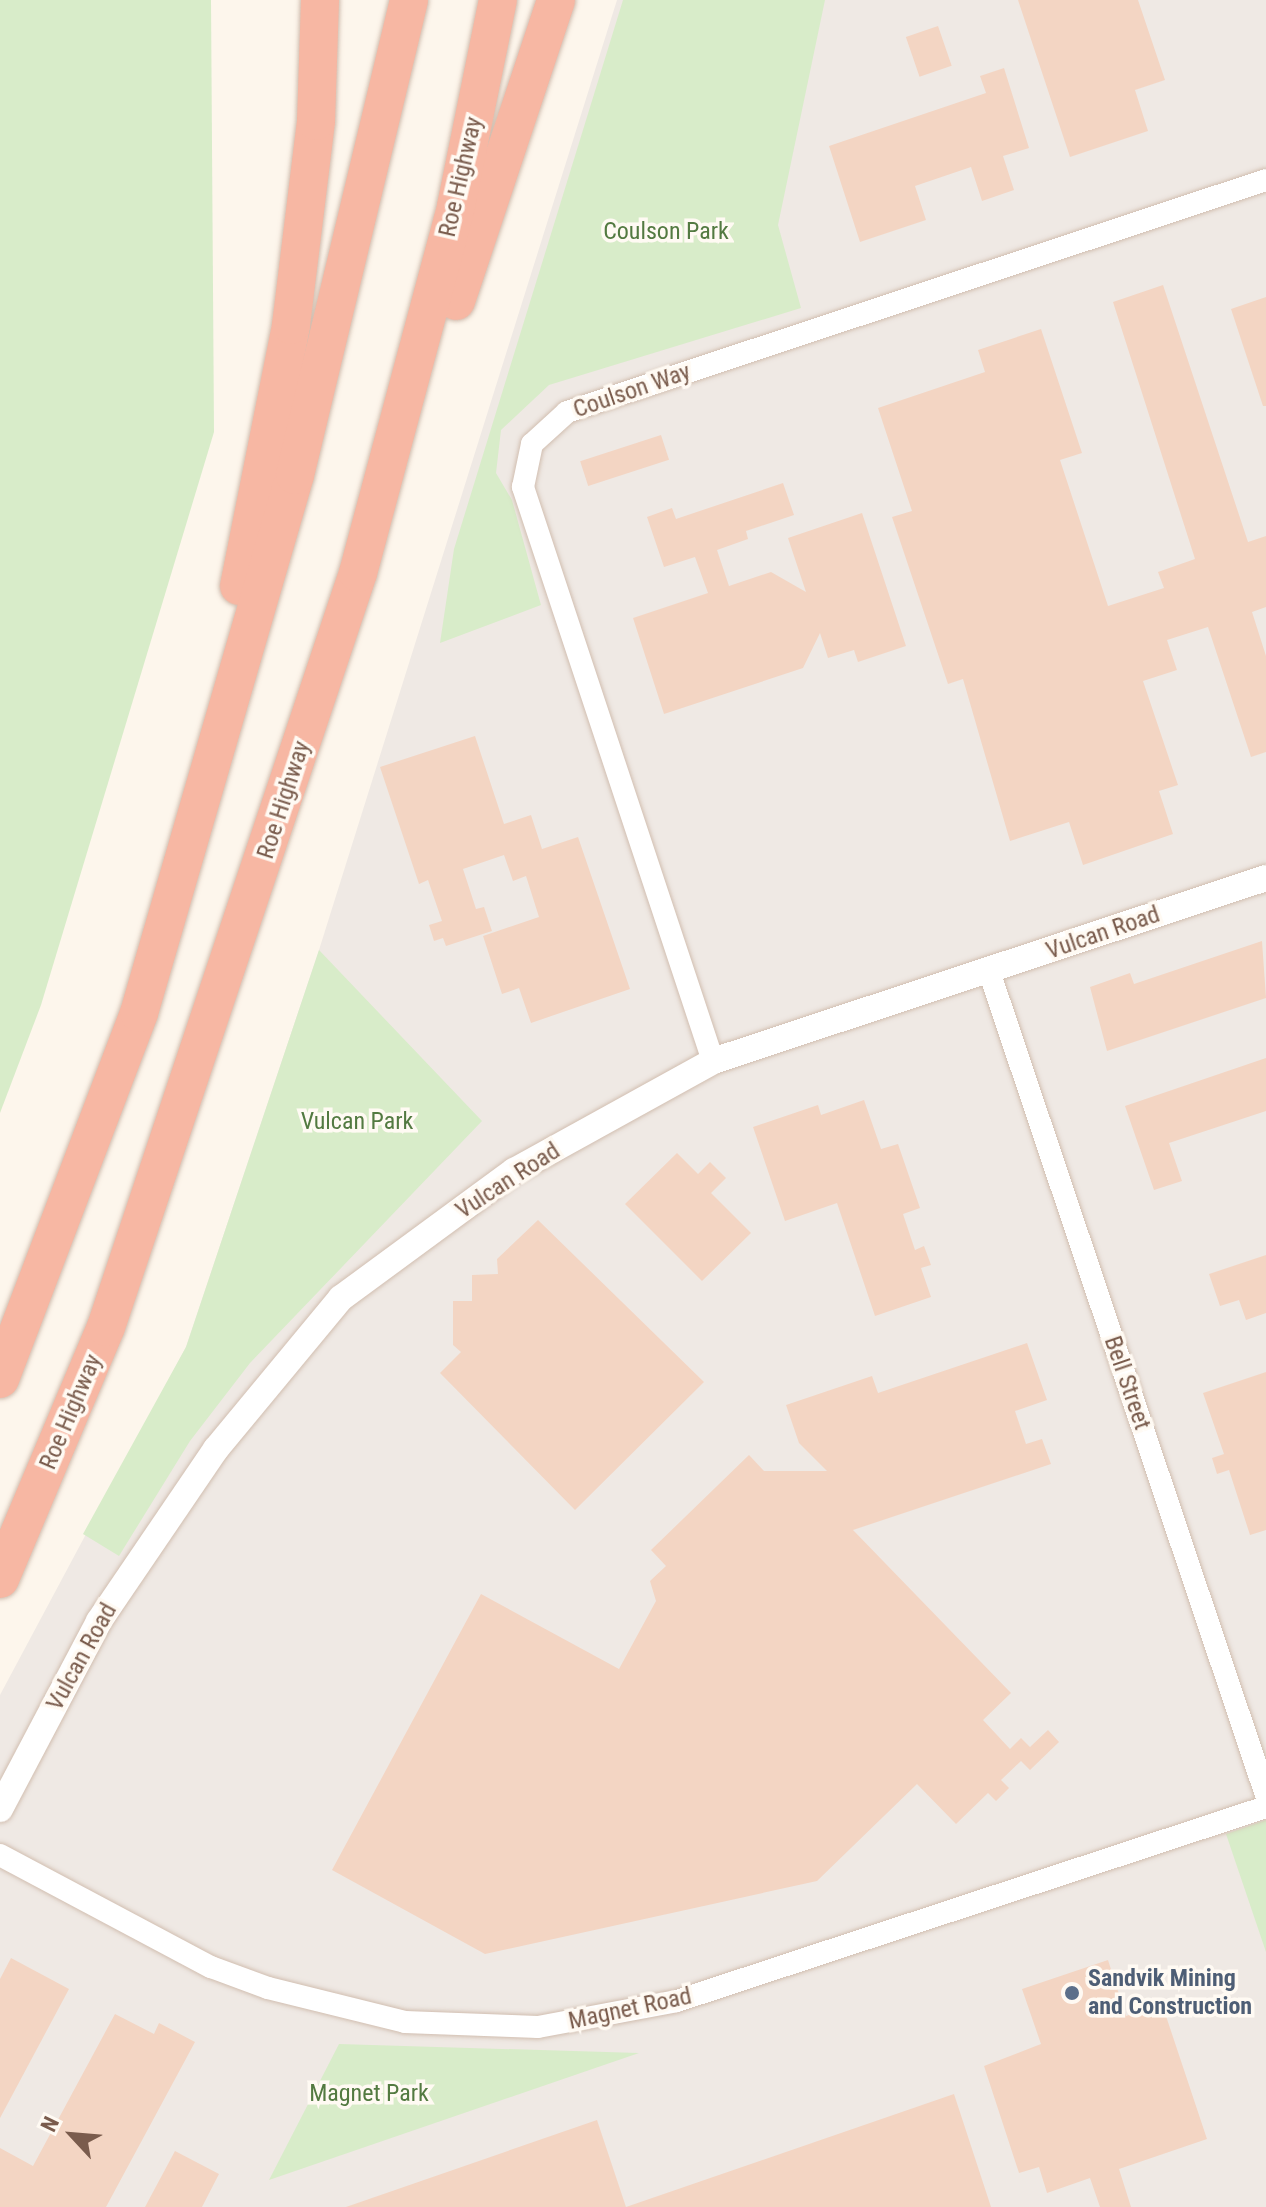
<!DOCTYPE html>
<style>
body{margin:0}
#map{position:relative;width:1266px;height:2207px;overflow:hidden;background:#fdf6ec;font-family:"Roboto Condensed",sans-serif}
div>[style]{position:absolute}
.industrial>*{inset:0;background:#efe9e4}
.green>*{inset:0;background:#d8ecc9}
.building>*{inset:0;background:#f3d5c3;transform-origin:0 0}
.roads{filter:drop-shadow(0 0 2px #d1beb0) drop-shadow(0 0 2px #d1beb0)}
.minor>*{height:22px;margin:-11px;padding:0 11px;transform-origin:11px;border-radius:11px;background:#fff}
.tertiary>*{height:26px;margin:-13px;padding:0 13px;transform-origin:13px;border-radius:13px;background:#fff}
.motorway>*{height:38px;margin:-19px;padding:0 19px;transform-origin:19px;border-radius:19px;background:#f7b7a3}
.dots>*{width:22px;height:22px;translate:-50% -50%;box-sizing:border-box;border:4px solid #fffaf3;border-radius:50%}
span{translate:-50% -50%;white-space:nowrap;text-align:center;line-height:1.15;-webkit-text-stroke:7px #fffaf3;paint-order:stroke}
.street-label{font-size:24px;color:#7a5c4d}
.park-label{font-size:24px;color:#537a41}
.service-label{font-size:24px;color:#4e5e75;font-weight:700}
.left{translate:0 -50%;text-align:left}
.north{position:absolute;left:32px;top:2095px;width:80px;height:80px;-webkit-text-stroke:6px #fffaf3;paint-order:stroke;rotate:296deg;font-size:22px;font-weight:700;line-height:32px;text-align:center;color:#7a5c4d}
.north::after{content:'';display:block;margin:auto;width:28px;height:36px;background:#7a5c4d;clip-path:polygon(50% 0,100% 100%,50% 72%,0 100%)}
</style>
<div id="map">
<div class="industrial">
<i style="clip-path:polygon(617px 0,1266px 0,1266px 2207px,0 2207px,0 1695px,186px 1347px,319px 950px)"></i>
</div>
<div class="green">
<i style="clip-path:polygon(0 0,211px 0,214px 432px,41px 1005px,0 1113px)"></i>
<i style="clip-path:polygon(623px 0,825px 0,778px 225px,801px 308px,549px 385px,501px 430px,496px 473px,512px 500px,541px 605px,440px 643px,454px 549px)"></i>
<i style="clip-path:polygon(319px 950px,482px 1121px,250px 1363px,190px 1441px,119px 1556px,83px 1534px,186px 1347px)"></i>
<i style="clip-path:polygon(1266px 1820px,1266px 1952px,1226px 1834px)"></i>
<i style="clip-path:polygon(339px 2044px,639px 2053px,269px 2180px)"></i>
</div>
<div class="building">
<i style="clip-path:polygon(1018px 0,1138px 0,1165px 80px,1135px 90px,1148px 131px,1070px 157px)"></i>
<i style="left:938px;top:26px;width:42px;height:34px;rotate:71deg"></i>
<i style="clip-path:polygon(1004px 68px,1029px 148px,1003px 156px,1014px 190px,982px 201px,971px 167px,915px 186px,926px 220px,860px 242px,829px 146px,986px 93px,980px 76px)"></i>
<i style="clip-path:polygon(1163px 285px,1248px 542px,1266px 536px,1266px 607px,1252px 612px,1266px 656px,1266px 752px,1251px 757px,1208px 627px,1167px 640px,1177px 670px,1143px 681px,1178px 785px,1159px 791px,1173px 834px,1083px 865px,1069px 822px,1010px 841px,963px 679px,948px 684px,892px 517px,912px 511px,878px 408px,985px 372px,978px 350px,1041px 329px,1082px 453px,1060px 460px,1108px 606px,1164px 588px,1158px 572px,1195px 559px,1113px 302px)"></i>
<i style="clip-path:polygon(1266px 297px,1266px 406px,1263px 406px,1231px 309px)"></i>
<i style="left:661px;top:435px;width:26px;height:85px;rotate:72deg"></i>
<i style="clip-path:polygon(783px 483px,794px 515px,746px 531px,748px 539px,717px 550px,729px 586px,771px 572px,806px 592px,788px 538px,862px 513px,906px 646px,858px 662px,854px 650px,828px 658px,820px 633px,803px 668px,664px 714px,633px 618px,708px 593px,695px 557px,664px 567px,647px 517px,672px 508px,676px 519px)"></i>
<i style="clip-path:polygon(475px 736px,504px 824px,531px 815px,542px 849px,578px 837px,630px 989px,531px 1023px,519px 988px,502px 994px,483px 936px,539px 917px,526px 876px,513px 881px,504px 855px,463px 869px,476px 909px,484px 907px,492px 931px,446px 946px,443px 938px,434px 941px,429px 925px,442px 921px,428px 880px,419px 884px,380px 767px)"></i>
<i style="clip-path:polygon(1262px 941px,1266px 998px,1107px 1051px,1090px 987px,1130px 973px,1134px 984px)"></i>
<i style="clip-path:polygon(1266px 1058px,1266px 1111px,1169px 1143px,1182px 1181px,1154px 1190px,1125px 1106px)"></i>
<i style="clip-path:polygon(864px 1100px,881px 1149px,898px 1144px,920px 1208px,903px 1214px,915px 1250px,924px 1246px,931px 1265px,921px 1268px,931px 1297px,875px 1316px,837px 1203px,785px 1221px,753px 1127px,818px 1105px,821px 1115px)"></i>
<i style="clip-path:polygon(677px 1153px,698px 1174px,710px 1162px,726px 1178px,711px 1193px,751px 1233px,702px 1281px,625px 1204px)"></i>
<i style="clip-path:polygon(538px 1220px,704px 1382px,575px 1510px,440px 1373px,461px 1352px,453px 1345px,453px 1301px,472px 1301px,472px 1275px,498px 1274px,497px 1259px)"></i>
<i style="clip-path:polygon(1266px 1255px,1266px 1313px,1246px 1320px,1239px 1300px,1220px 1306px,1209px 1274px)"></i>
<i style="clip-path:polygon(1027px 1343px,1047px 1400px,1015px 1411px,1026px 1444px,1042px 1439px,1051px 1464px,853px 1530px,1011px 1693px,983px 1720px,1010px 1749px,1021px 1738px,1030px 1747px,1048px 1730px,1059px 1742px,1030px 1770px,1021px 1761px,1001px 1780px,1009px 1788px,996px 1801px,988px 1793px,956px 1824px,917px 1784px,817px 1881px,485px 1954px,332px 1870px,481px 1594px,619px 1669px,656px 1601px,650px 1581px,666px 1566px,651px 1550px,749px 1455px,764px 1471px,827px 1471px,799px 1443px,786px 1405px,872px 1376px,878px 1393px)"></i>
<i style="clip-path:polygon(1266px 1372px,1266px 1530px,1250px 1535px,1229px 1470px,1217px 1474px,1212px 1458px,1224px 1454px,1203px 1393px)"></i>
<i style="clip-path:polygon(11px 1958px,69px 1989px,0 2118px,0 1979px)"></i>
<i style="clip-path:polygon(1108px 1960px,1126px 2016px,1162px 2004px,1207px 2139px,1119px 2169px,1131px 2207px,1100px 2207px,1090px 2178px,1047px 2193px,1039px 2167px,1019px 2173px,984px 2066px,1041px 2044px,1022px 1989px)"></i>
<i style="clip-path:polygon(115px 2014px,154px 2034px,159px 2023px,195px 2042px,106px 2207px,0 2207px,0 2148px,33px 2166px)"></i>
<i style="clip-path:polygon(954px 2094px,991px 2207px,346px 2207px,597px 2120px,626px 2207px)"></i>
<i style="clip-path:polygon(175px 2151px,219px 2174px,202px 2207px,145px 2207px)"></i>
</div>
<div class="roads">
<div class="minor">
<i style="left:989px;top:971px;width:869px;rotate:71.42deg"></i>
<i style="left:713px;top:1061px;width:605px;rotate:-108.32deg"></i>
<i style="left:523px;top:487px;width:44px;rotate:-78.2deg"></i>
<i style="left:532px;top:444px;width:47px;rotate:-42.4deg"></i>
<i style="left:567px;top:412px;width:736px;rotate:-18.36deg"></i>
<i style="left:0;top:1855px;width:239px;rotate:28deg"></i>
<i style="left:211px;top:1967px;width:61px;rotate:20.2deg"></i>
<i style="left:268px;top:1988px;width:141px;rotate:13.9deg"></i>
<i style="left:405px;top:2022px;width:133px;rotate:2.2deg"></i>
<i style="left:538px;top:2027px;width:141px;rotate:-10.6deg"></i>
<i style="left:677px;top:2001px;width:620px;rotate:-18.23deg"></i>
</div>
<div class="tertiary">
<i style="left:0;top:1809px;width:212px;rotate:-62.2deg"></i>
<i style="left:99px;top:1621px;width:208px;rotate:-55.8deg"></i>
<i style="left:216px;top:1449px;width:196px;rotate:-50.4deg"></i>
<i style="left:341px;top:1298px;width:215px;rotate:-36.3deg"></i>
<i style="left:514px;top:1171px;width:227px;rotate:-28.9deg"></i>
<i style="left:713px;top:1061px;width:582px;rotate:-18.31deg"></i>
</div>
<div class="motorway">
<i style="left:456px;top:301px;width:317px;rotate:-71.6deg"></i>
<i style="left:239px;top:586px;width:266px;rotate:-78.7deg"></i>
<i style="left:291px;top:325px;width:206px;rotate:-83deg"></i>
<i style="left:316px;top:121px;width:121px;rotate:-88.1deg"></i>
<i style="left:0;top:1379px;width:392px;rotate:-69.2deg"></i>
<i style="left:139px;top:1013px;width:560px;rotate:-73.83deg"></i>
<i style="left:295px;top:475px;width:488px;rotate:-76.5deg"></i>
<i style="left:0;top:1579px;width:273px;rotate:-67.2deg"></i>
<i style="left:106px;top:1327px;width:795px;rotate:-71.52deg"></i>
<i style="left:358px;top:573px;width:380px;rotate:-75deg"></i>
<i style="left:456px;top:206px;width:210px;rotate:-78.5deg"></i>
</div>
</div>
<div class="dots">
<i style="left:1072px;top:1993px;background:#5c6f8a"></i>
</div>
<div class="street-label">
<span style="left:461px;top:177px;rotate:-77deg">Roe Highway</span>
<span style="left:632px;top:391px;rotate:-19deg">Coulson Way</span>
<span style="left:284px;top:800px;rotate:-72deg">Roe Highway</span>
<span style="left:1103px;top:933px;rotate:-19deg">Vulcan Road</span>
<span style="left:508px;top:1181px;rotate:-33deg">Vulcan Road</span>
<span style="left:1127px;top:1383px;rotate:71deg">Bell Street</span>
<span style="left:71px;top:1412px;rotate:-67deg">Roe Highway</span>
<span style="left:82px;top:1657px;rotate:-61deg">Vulcan Road</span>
<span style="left:630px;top:2009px;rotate:-12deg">Magnet Road</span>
</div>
<div class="park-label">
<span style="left:666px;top:232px">Coulson Park</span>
<span style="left:357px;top:1122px">Vulcan Park</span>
<span style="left:369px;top:2094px">Magnet Park</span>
</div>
<div class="service-label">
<span class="left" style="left:1088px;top:1993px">Sandvik Mining<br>and Construction</span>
</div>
<div class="north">N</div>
</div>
